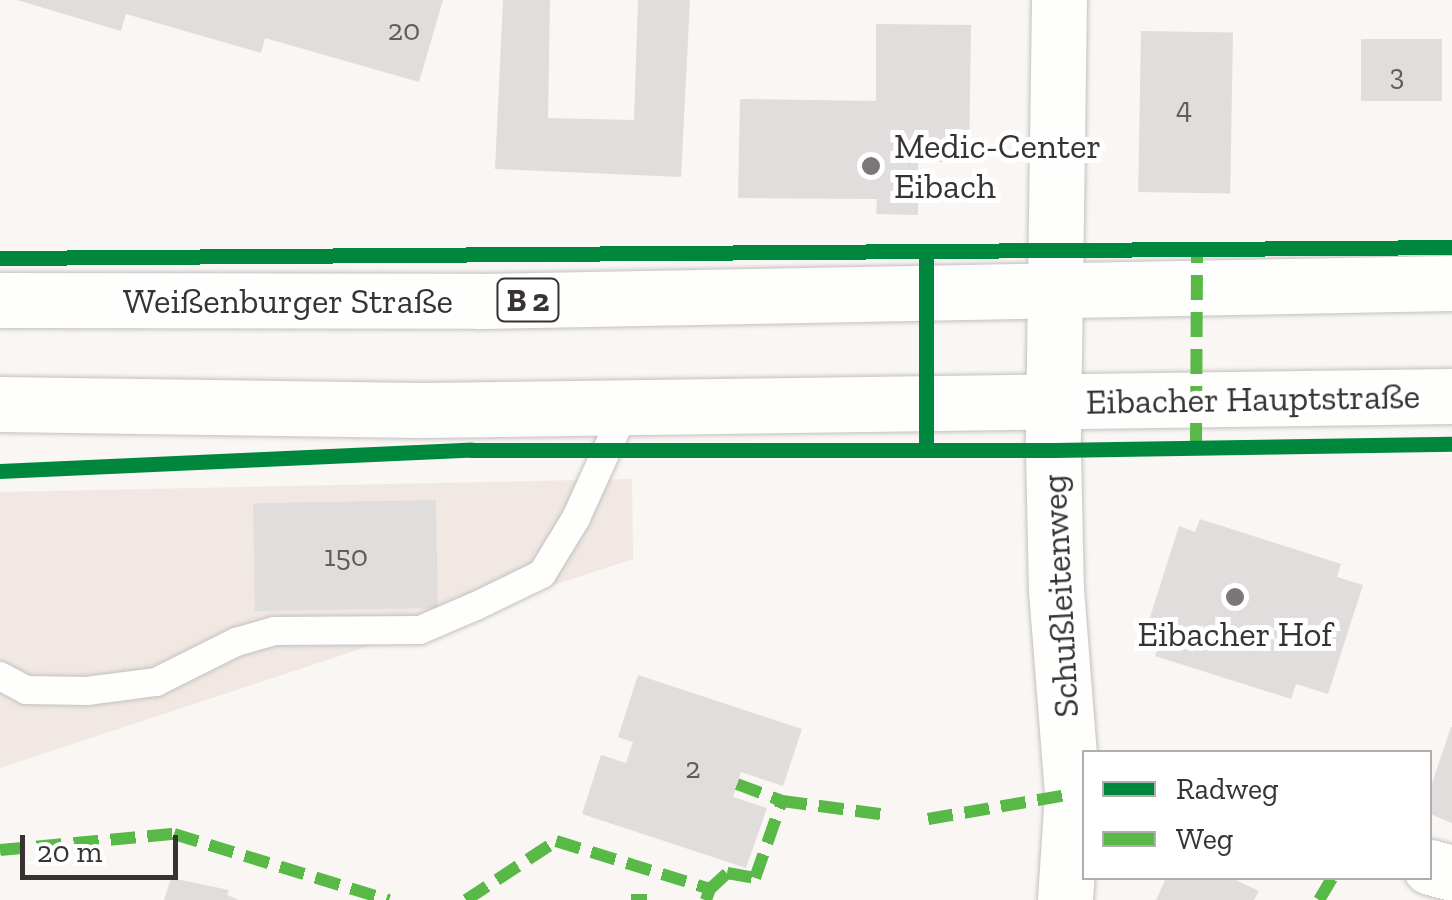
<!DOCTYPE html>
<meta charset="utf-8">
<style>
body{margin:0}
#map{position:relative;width:1452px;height:900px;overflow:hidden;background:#f9f6f4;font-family:"Zilla Slab",serif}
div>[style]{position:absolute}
.built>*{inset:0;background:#f1e8e4}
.building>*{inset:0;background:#e0dddc;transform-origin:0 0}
.roads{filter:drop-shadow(0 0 2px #c3c1bf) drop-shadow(0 0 2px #c3c1bf)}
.service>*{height:28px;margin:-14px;padding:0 14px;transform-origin:14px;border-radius:14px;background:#fefefd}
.minor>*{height:55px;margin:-27.5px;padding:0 27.5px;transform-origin:27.5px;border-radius:27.5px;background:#fefefd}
.primary>*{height:55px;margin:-27.5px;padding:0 27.5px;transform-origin:27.5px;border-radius:27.5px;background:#fefefd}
.quiet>*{height:12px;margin-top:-6px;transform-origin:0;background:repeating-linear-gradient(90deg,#58b947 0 25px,transparent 0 37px)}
.cycleway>*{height:15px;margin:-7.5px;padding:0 7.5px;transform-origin:7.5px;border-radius:7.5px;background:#00873e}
.dots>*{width:28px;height:28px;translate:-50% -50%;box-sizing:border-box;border:5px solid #fff;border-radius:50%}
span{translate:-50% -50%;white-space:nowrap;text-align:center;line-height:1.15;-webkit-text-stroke:10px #fff;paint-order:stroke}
.number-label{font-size:30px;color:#605e5c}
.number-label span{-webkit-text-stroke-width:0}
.shield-label span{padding:2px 8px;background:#fff;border:2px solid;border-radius:8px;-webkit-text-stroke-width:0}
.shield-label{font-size:32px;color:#363332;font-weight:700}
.poi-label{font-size:35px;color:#363332}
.left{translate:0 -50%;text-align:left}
.street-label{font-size:35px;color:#363332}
.legend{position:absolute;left:1082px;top:750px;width:350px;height:130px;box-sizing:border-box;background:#fff;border:2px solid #afadad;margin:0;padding:12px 18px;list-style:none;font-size:30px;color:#363332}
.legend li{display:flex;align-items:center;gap:20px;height:50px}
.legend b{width:50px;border:2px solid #afadad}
.scale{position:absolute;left:20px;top:835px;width:158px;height:45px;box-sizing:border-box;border:5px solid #363332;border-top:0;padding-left:12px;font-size:30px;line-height:35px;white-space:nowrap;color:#363332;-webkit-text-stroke:8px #fff;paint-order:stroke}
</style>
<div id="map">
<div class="built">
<i style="clip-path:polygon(632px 479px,633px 559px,0 768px,0 492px)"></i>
</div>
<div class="building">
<i style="clip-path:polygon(17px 0,443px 0,419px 82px,265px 38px,261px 53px,126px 14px,121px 31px)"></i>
<i style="clip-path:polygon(503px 0,550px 0,548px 118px,634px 120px,638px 0,690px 0,681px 177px,495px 169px)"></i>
<i style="clip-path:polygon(876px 24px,971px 25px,969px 162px,918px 162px,918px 215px,876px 214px,877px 199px,738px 198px,740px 99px,876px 101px)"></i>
<i style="left:1141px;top:31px;width:92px;height:161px;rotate:1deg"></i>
<i style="left:1361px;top:39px;width:81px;height:62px"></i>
<i style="left:436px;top:500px;width:108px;height:183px;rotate:89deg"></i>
<i style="clip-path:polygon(1200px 519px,1341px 564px,1337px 577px,1363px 585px,1328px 694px,1296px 684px,1291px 699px,1155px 656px,1160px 641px,1144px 636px,1179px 526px,1195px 532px)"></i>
<i style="clip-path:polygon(638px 675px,802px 729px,783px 786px,741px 772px,733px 797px,767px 808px,746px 868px,582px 814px,601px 755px,626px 763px,633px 742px,618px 737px)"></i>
<i style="clip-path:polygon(1451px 727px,1452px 727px,1452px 823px,1430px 814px,1430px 789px)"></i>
<i style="clip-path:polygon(171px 878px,229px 890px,227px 895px,239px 900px,164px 900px)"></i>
<i style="clip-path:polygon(1166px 878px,1232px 878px,1259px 891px,1254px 900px,1156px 900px)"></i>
</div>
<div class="roads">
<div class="service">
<i style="left:0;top:676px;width:30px;rotate:28deg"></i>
<i style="left:26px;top:690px;width:61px;rotate:0.9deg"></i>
<i style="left:87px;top:691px;width:70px;rotate:-7.4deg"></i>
<i style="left:156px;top:682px;width:89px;rotate:-26.6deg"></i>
<i style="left:236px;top:642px;width:40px;rotate:-16deg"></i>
<i style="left:274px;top:631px;width:146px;rotate:-0.4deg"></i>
<i style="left:420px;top:630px;width:61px;rotate:-23.2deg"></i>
<i style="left:476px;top:606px;width:73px;rotate:-25.9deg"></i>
<i style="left:542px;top:574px;width:66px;rotate:-58.7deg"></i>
<i style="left:576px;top:518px;width:121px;rotate:-65.6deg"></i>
</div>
<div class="minor">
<i style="left:1059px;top:0;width:450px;rotate:90.8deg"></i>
<i style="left:1053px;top:450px;width:140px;rotate:88.8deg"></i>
<i style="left:1056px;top:590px;width:205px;rotate:85.5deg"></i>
<i style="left:1072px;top:794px;width:106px;rotate:93.8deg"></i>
<i style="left:1430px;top:867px;width:23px;rotate:15deg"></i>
</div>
<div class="primary">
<i style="left:0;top:300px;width:479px;rotate:0.1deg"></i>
<i style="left:479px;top:301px;width:973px;rotate:-1.06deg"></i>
<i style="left:0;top:404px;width:421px;rotate:0.8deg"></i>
<i style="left:421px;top:410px;width:1031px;rotate:-0.78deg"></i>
</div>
</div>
<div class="quiet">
<i style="left:1196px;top:448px;width:199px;rotate:-89.7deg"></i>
<i style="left:737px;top:784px;width:48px;rotate:20.7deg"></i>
<i style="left:928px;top:819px;width:146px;rotate:-9.8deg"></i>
<i style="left:0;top:850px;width:175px;rotate:-5.3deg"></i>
<i style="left:174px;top:834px;width:225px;rotate:17.1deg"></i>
<i style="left:710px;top:889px;width:23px;rotate:-43deg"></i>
<i style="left:727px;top:873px;width:28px;rotate:10deg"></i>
<i style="left:755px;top:878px;width:82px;rotate:-70.7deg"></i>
<i style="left:782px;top:801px;width:106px;rotate:7.6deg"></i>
<i style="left:466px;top:900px;width:108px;rotate:-33.2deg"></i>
<i style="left:556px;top:841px;width:161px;rotate:17.3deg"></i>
<i style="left:710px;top:889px;width:12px;rotate:110deg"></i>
<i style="left:631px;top:900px;width:16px"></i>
<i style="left:1319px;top:900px;width:26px;rotate:-59deg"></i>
</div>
<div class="cycleway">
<i style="left:926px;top:251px;width:199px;rotate:90deg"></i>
<i style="left:0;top:258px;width:1452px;rotate:-0.43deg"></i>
<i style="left:0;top:471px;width:471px;rotate:-2.6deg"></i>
<i style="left:471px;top:450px;width:582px"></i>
<i style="left:1053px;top:450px;width:399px;rotate:-0.9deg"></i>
</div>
<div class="dots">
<i style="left:871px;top:166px;background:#7a7776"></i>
<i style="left:1235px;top:597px;background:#7a7776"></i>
</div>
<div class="number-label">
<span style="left:404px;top:30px">20</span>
<span style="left:1397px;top:75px">3</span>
<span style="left:1184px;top:108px">4</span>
<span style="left:346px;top:556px">150</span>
<span style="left:693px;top:768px">2</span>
</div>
<div class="shield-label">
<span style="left:528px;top:300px">B 2</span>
</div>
<div class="poi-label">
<span class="left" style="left:894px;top:166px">Medic-Center<br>Eibach</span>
<span style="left:1235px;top:634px">Eibacher Hof</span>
</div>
<div class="street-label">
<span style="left:288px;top:301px">Weißenburger Straße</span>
<span style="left:1253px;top:399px;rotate:-1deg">Eibacher Hauptstraße</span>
<span style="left:1060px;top:596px;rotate:-93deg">Schußleitenweg</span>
</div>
<ul class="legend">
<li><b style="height:12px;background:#00873e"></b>Radweg</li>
<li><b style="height:12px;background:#58b947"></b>Weg</li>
</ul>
<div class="scale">20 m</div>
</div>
